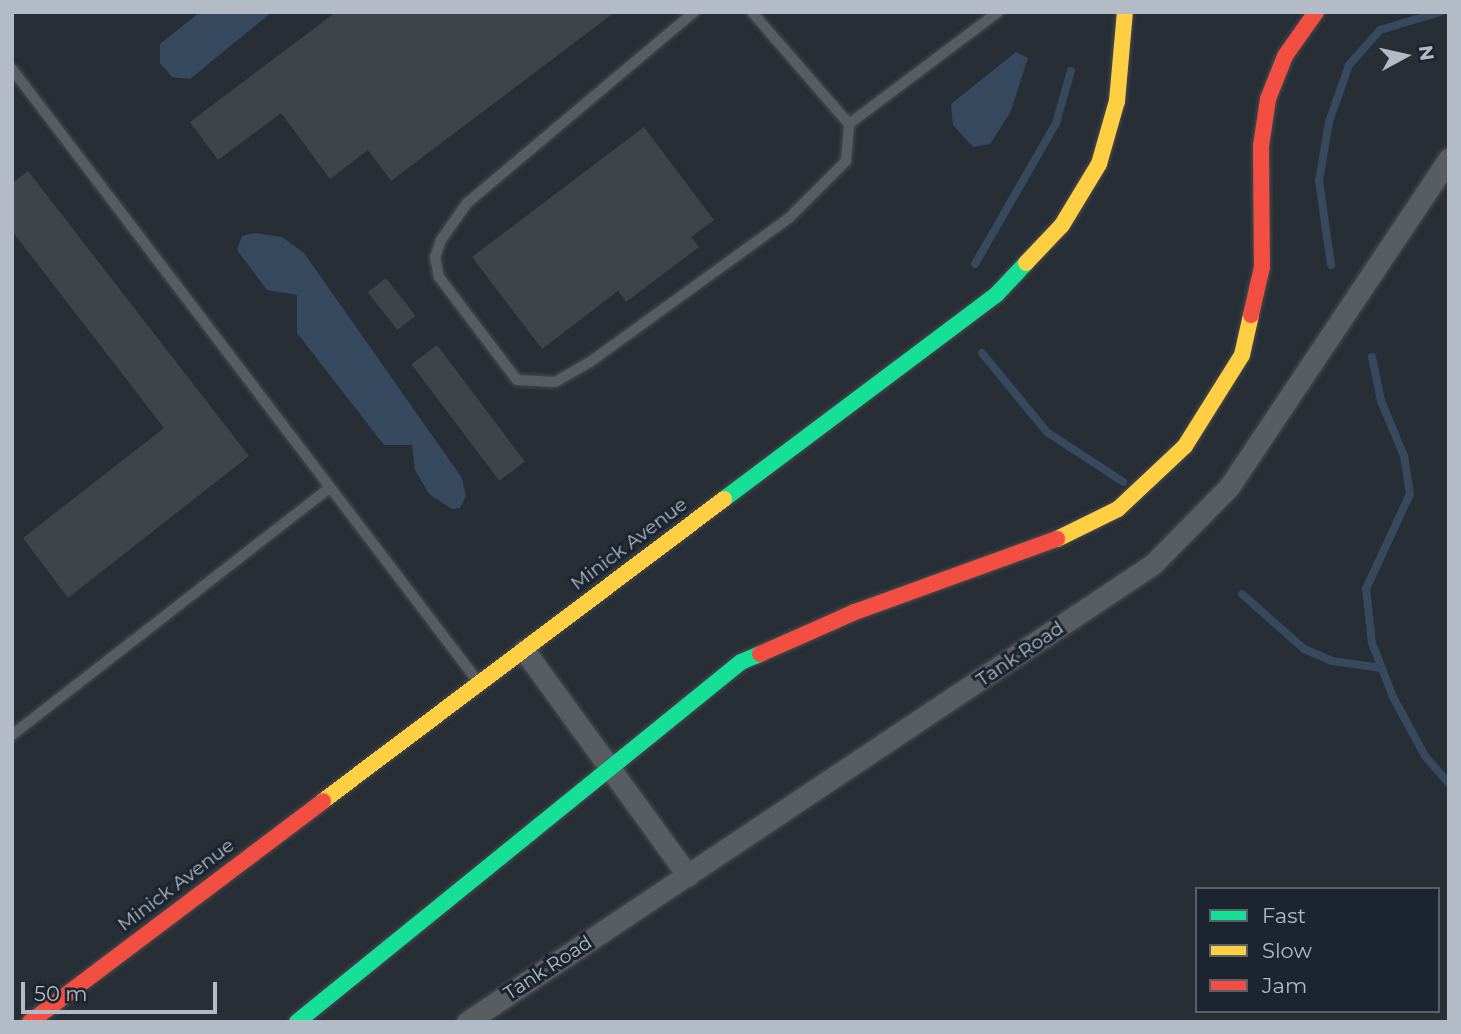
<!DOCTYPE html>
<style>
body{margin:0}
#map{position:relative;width:1461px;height:1034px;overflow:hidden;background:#282e35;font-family:Montserrat,sans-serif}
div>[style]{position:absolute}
.water>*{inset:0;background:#37495e}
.stream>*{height:8px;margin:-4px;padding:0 4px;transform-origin:4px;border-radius:4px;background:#37495e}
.building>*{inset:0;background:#3f444a;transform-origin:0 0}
.roads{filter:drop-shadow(0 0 2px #464a50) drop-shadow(0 0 2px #464a50)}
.lane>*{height:10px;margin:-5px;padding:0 5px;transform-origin:5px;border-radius:5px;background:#585c63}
.street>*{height:21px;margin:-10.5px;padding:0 10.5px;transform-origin:10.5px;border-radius:10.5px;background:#585c63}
.fast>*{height:16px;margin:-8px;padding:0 8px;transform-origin:8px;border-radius:8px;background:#16e098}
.slow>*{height:16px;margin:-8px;padding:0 8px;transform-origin:8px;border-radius:8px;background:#ffcf43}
.jam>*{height:16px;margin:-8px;padding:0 8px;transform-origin:8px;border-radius:8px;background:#f24e42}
span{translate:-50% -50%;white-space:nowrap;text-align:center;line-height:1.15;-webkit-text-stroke:6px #1c252f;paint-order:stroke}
.street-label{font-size:19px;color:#b2bbc6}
.frame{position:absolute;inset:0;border:14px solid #b2bbc6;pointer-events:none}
.legend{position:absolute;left:1195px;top:887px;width:245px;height:126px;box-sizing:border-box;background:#1c252f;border:2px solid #58616b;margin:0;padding:9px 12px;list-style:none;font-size:21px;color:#b2bbc6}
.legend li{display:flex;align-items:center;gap:14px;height:35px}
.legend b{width:35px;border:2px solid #58616b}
.north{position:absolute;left:1370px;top:21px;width:70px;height:70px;-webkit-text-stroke:5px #1c252f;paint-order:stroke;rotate:82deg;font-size:19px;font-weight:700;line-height:28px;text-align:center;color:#b2bbc6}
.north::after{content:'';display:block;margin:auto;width:24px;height:32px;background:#b2bbc6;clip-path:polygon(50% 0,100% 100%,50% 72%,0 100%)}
.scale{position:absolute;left:21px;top:982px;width:196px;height:32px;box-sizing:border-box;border:4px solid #b2bbc6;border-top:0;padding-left:9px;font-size:21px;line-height:24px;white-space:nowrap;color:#b2bbc6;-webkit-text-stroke:5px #1c252f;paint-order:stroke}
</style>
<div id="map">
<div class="water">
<i style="clip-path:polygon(200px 12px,272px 12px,190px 79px,172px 77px,160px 63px,160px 44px)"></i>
<i style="clip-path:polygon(1016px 52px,1028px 58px,1010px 113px,990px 144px,973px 147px,953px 125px,951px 104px)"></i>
<i style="clip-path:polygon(255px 233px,282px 237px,304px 253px,462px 478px,466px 496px,460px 508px,452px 509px,429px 494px,415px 470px,412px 445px,384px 445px,297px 333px,297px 295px,267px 290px,237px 250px,242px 236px)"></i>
</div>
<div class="stream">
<i style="left:975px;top:264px;width:163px;rotate:-60.1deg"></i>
<i style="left:1056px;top:123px;width:54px;rotate:-73.9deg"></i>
<i style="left:1331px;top:265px;width:85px;rotate:-98.1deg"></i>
<i style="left:1319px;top:181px;width:60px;rotate:-80.4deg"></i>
<i style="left:1329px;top:122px;width:60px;rotate:-70.7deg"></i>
<i style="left:1349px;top:65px;width:47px;rotate:-48.5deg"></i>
<i style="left:1380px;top:30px;width:63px;rotate:-16.7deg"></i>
<i style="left:982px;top:353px;width:102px;rotate:50.6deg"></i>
<i style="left:1047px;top:432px;width:91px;rotate:33.3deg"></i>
<i style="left:1372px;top:357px;width:45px;rotate:78.4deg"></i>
<i style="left:1381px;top:401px;width:60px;rotate:67.3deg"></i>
<i style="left:1404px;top:456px;width:38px;rotate:81deg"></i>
<i style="left:1410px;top:494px;width:105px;rotate:114.9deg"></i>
<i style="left:1366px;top:589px;width:54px;rotate:83.7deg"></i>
<i style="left:1372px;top:643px;width:58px;rotate:68.7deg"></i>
<i style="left:1393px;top:697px;width:67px;rotate:61.5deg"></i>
<i style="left:1425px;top:756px;width:37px;rotate:49deg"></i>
<i style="left:1242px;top:594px;width:83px;rotate:41.6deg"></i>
<i style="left:1304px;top:649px;width:30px;rotate:23deg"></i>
<i style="left:1332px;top:661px;width:50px;rotate:8deg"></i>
</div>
<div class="building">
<i style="clip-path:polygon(336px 12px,615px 12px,391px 181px,368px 150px,330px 179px,281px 113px,218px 160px,190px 122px)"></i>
<i style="clip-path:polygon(644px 127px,714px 220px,691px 237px,699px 247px,626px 302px,618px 291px,542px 349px,472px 257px)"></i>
<i style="clip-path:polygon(28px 171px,249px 456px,68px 598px,23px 538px,164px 428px,12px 231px,12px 183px)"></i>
<i style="left:386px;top:278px;width:48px;height:23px;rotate:52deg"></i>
<i style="left:437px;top:345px;width:146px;height:32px;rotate:53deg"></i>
</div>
<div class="roads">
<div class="lane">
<i style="left:694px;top:12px;width:297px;rotate:139.9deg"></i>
<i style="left:467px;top:203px;width:45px;rotate:125.1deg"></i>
<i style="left:441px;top:240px;width:18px;rotate:109deg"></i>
<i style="left:435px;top:257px;width:20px;rotate:79deg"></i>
<i style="left:439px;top:277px;width:129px;rotate:52.9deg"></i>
<i style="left:517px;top:380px;width:38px;rotate:3deg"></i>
<i style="left:555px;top:382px;width:40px;rotate:-29.7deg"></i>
<i style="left:590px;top:362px;width:246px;rotate:-35.9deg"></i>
<i style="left:789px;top:218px;width:81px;rotate:-45deg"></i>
<i style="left:846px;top:161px;width:37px;rotate:-85deg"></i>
<i style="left:849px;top:124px;width:186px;rotate:-36.9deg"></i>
<i style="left:752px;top:12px;width:148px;rotate:49.1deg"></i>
<i style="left:12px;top:69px;width:771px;rotate:52.74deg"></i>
<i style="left:12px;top:735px;width:403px;rotate:-37.9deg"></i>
</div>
<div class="street">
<i style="left:524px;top:650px;width:279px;rotate:54deg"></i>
<i style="left:467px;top:1022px;width:825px;rotate:-33.73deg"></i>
<i style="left:1153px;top:564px;width:108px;rotate:-45.4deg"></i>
<i style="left:1229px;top:487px;width:396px;rotate:-56.2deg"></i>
</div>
<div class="fast">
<i style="left:724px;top:499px;width:340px;rotate:-36.9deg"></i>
<i style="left:996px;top:295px;width:44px;rotate:-46.8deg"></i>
<i style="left:297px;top:1022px;width:572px;rotate:-39.04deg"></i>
<i style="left:741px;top:662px;width:21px;rotate:-23deg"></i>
</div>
<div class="slow">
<i style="left:1026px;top:263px;width:52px;rotate:-46.5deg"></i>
<i style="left:1062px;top:225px;width:71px;rotate:-58.8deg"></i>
<i style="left:1099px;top:164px;width:66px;rotate:-74.1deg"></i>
<i style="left:1117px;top:101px;width:89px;rotate:-84.9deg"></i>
<i style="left:1057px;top:539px;width:68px;rotate:-26.2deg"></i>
<i style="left:1118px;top:509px;width:92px;rotate:-43.2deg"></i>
<i style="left:1185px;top:446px;width:107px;rotate:-57.9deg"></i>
<i style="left:1242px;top:355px;width:41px;rotate:-77.3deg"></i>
<i style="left:323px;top:801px;width:502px;rotate:-36.98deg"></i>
</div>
<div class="jam">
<i style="left:1251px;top:315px;width:49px;rotate:-77.1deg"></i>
<i style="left:1262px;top:267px;width:121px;rotate:-90.5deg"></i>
<i style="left:1261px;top:146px;width:48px;rotate:-81.5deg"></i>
<i style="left:1268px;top:99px;width:46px;rotate:-68.4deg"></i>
<i style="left:1285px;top:56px;width:54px;rotate:-54.8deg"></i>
<i style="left:760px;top:654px;width:104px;rotate:-23.9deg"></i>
<i style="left:855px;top:612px;width:215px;rotate:-19.9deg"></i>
<i style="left:30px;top:1022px;width:367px;rotate:-37deg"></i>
</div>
</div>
<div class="street-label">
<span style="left:629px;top:544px;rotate:-37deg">Minick Avenue</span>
<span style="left:1020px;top:654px;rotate:-34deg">Tank Road</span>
<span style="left:176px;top:885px;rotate:-37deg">Minick Avenue</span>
<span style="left:548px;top:968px;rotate:-33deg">Tank Road</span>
</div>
<div class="frame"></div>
<ul class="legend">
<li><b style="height:9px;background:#16e098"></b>Fast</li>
<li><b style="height:9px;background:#ffcf43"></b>Slow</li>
<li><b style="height:9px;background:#f24e42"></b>Jam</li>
</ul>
<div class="north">N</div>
<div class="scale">50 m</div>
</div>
